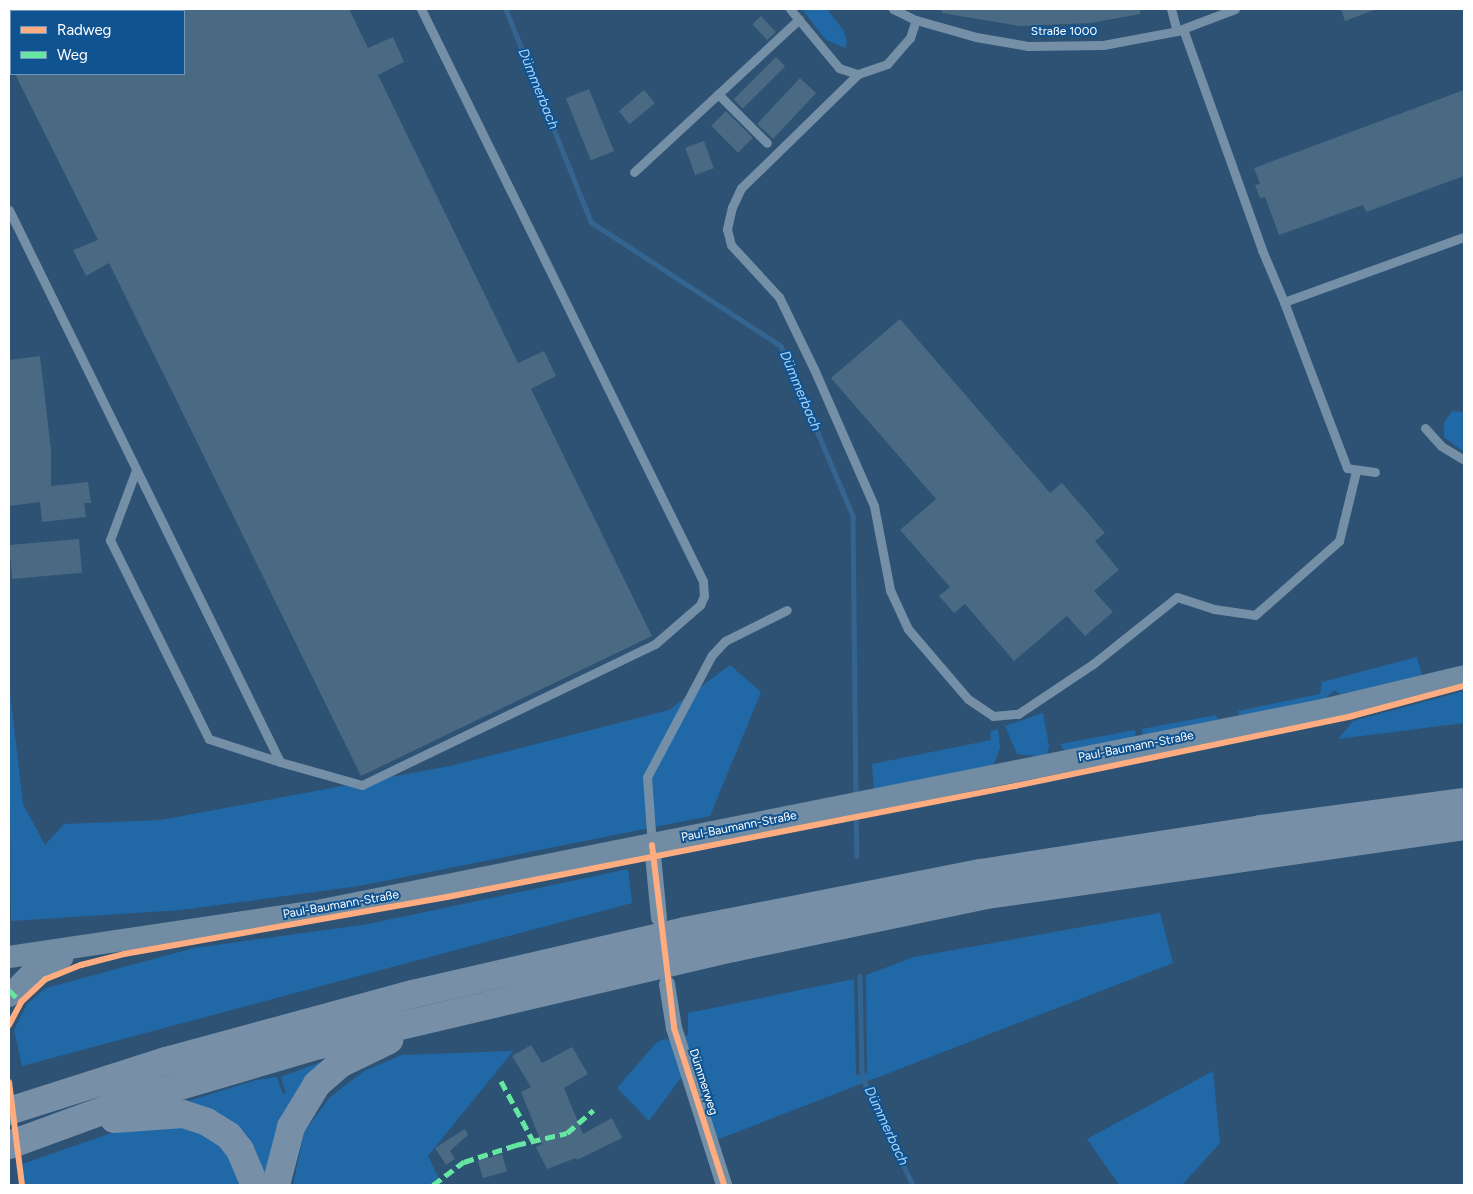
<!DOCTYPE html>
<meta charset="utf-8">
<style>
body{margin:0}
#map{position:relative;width:1473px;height:1194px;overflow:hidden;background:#2d5274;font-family:Figtree,sans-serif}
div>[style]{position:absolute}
.green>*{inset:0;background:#2168a7}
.stream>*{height:4.5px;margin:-2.25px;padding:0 2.25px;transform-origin:2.25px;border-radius:2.25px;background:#346591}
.building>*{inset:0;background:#4a6983;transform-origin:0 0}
.service>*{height:9px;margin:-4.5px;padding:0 4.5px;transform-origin:4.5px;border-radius:4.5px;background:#758fa7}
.minor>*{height:16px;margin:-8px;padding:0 8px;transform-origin:8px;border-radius:8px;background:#758fa7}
.secondary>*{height:22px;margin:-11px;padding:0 11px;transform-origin:11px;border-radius:11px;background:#718ca3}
.motorway>*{height:28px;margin:-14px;padding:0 14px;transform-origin:14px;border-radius:14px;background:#7890a7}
.quiet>*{height:5px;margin-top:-2.5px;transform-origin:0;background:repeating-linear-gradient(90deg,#66e7a1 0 10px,transparent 0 15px)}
.cycleway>*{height:6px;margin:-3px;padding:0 3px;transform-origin:3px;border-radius:3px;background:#ffac80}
span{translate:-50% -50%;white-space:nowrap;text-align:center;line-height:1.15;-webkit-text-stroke:4px #105391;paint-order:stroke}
.street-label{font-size:12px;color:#fff}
.water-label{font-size:14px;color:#a7d4fa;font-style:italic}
.frame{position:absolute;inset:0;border:10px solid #fff;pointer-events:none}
.legend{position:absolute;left:10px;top:10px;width:175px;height:65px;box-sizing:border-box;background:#105391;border:1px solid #7098bd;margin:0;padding:6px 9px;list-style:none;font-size:15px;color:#fff}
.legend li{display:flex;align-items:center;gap:10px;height:25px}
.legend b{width:25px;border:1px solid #7098bd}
</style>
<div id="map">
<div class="green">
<i style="clip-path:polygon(802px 9px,827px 9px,844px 31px,847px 42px,845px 48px,826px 40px)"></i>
<i style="clip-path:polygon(1452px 411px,1464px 412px,1464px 452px,1444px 437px,1444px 423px)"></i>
<i style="clip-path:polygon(1417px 657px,1423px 679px,1340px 694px,1334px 690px,1323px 701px,1247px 717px,1239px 715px,1238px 711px,1320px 694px,1322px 682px)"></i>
<i style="clip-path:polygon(730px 665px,761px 692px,710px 816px,359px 886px,181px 910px,11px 921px,9px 683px,23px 804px,45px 845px,64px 824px,161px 820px,450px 766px,669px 710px)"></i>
<i style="clip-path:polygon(1464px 691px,1464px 723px,1338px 739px,1353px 721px)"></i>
<i style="clip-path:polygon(1043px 713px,1049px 746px,1046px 757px,1017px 754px,1005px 726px)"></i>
<i style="clip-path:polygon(1216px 715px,1218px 720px,1143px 738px,1142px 729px)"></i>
<i style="clip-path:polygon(998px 729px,1000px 748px,993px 766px,874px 793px,872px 764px,991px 740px,990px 732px)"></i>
<i style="clip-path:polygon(1135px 730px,1136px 739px,1066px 753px,1060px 744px)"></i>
<i style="clip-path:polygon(628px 869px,632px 903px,22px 1066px,14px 1030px,27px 1004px,46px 988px,194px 948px,368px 924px)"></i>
<i style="clip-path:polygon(1160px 913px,1173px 963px,719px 1139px,714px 1132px,684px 1037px,688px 1035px,688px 1013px,854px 979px,856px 1075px,867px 1073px,866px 975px,914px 957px)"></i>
<i style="clip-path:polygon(665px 1039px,671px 1040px,683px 1075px,649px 1121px,617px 1088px,656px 1043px)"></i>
<i style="clip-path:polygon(513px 1051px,428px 1156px,439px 1179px,433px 1185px,293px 1185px,304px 1132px,330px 1097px,364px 1071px,402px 1055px)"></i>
<i style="clip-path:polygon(324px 1061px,266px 1185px,261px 1172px,172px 1106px,256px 1080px,277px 1077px,283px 1094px,286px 1094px,281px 1078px,283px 1076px)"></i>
<i style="clip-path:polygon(1213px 1071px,1220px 1143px,1182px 1185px,1119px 1185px,1087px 1139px)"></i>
<i style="clip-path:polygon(143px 1127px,195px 1128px,225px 1148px,244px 1185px,25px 1185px,22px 1164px,120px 1130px)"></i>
</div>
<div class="stream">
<i style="left:506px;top:9px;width:229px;rotate:68.2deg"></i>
<i style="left:591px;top:222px;width:227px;rotate:33.1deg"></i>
<i style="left:781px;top:346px;width:185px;rotate:67deg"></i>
<i style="left:853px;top:516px;width:281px;rotate:89.4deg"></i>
<i style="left:856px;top:810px;width:46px;rotate:88.8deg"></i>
<i style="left:860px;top:976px;width:95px;rotate:88.8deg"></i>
<i style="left:862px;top:1071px;width:23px;rotate:75deg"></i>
<i style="left:868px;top:1093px;width:102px;rotate:63.9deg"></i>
</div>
<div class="building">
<i style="clip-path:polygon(184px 9px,349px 9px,368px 48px,393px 37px,404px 62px,378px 75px,518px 363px,544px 351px,556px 376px,531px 389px,652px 636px,361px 776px,109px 263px,86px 276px,73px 250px,98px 240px,15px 74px,184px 74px)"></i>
<i style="clip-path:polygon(942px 9px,1140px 9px,1140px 14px,1091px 23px,1019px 26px,942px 13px)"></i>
<i style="clip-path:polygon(1341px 9px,1374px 9px,1374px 10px,1345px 21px)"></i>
<i style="left:761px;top:16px;width:22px;height:12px;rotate:47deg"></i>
<i style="left:776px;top:57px;width:13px;height:60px;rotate:45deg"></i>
<i style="left:800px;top:78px;width:22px;height:63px;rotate:43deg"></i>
<i style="left:589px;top:89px;width:67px;height:25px;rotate:68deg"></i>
<i style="left:644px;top:90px;width:17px;height:33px;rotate:50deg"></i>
<i style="clip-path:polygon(1464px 90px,1464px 176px,1366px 212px,1363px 205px,1279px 235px,1265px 197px,1260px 198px,1255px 185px,1260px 184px,1254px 168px)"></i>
<i style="left:726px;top:111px;width:38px;height:21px;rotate:45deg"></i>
<i style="left:704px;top:141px;width:29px;height:20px;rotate:70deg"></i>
<i style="clip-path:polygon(900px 319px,1050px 493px,1062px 483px,1105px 533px,1095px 541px,1119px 570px,1094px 591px,1113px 612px,1085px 636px,1067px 616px,1014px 661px,965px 604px,954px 613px,939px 596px,950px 587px,900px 530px,936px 499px,831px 378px)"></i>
<i style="clip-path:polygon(40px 356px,51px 450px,51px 486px,88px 482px,91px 503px,84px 503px,86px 517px,42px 522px,40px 502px,9px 506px,9px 360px)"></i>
<i style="left:79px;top:539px;width:34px;height:70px;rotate:85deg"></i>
<i style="clip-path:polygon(531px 1045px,542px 1063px,572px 1047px,588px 1074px,564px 1088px,583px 1134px,612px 1118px,622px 1138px,577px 1160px,576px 1158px,547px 1169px,536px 1147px,542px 1144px,521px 1092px,531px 1087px,512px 1056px)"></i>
<i style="clip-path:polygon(465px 1129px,468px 1135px,450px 1151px,455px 1159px,446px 1165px,435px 1148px)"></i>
<i style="left:502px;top:1154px;width:18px;height:25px;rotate:74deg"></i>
</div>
<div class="service">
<i style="left:790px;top:9px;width:77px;rotate:50.3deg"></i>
<i style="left:839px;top:68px;width:20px;rotate:18deg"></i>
<i style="left:858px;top:74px;width:31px;rotate:-19deg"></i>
<i style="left:887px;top:64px;width:35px;rotate:-49deg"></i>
<i style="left:910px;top:38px;width:19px;rotate:-72deg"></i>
<i style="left:893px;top:9px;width:25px;rotate:26deg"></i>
<i style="left:916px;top:20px;width:62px;rotate:15.8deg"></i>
<i style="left:976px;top:37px;width:53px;rotate:9.8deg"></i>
<i style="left:1028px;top:46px;width:75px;rotate:-0.8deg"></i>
<i style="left:1103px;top:45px;width:75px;rotate:-10.7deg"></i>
<i style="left:1177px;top:31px;width:62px;rotate:-20.8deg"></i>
<i style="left:1171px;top:9px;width:23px;rotate:75deg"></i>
<i style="left:1183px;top:29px;width:235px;rotate:70.3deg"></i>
<i style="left:1262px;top:250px;width:56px;rotate:67.1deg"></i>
<i style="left:858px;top:74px;width:163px;rotate:135.7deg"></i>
<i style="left:741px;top:188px;width:21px;rotate:115deg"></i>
<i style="left:732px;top:207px;width:23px;rotate:103deg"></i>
<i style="left:727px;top:229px;width:16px;rotate:76deg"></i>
<i style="left:731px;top:245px;width:71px;rotate:47.3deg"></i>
<i style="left:779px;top:297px;width:80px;rotate:64.1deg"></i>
<i style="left:814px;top:369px;width:150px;rotate:66.3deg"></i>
<i style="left:874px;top:506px;width:86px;rotate:79.2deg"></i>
<i style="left:890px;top:590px;width:43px;rotate:65.2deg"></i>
<i style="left:908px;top:629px;width:92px;rotate:49.4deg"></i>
<i style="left:968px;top:699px;width:30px;rotate:34deg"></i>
<i style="left:993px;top:716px;width:25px;rotate:-5deg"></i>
<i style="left:1018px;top:714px;width:90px;rotate:-33.7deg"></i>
<i style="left:1093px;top:664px;width:107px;rotate:-38.6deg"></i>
<i style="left:1177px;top:597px;width:39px;rotate:18deg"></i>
<i style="left:1214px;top:609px;width:41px;rotate:8.3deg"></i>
<i style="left:1255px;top:615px;width:112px;rotate:-41.4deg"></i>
<i style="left:1339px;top:541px;width:72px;rotate:-76.3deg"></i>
<i style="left:718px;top:94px;width:69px;rotate:45deg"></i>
<i style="left:634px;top:172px;width:225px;rotate:-42.8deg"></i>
<i style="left:9px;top:210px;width:615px;rotate:63.85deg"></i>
<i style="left:280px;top:762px;width:85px;rotate:15.7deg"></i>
<i style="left:362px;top:785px;width:325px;rotate:-25.7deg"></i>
<i style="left:655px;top:644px;width:60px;rotate:-40.9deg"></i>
<i style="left:700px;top:605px;width:10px;rotate:-66deg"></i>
<i style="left:704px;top:596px;width:15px;rotate:-94deg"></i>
<i style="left:703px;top:581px;width:638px;rotate:-116.24deg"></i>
<i style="left:1425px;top:428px;width:24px;rotate:48deg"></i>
<i style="left:1441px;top:446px;width:27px;rotate:31deg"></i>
<i style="left:136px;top:470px;width:75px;rotate:110.4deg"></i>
<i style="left:110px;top:540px;width:222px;rotate:63.6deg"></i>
<i style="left:209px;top:739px;width:75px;rotate:17.9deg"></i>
<i style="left:1375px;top:472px;width:28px;rotate:-172deg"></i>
<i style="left:1347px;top:468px;width:178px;rotate:-110.8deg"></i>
<i style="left:1284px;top:302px;width:191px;rotate:-19.9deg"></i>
<i style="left:652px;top:845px;width:68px;rotate:-94.2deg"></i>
<i style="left:647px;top:777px;width:138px;rotate:-62deg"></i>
<i style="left:712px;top:655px;width:19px;rotate:-47deg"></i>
<i style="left:725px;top:641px;width:69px;rotate:-26.6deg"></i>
</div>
<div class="minor">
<i style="left:652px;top:845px;width:73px;rotate:84.5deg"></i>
<i style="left:667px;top:984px;width:45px;rotate:81deg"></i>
<i style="left:674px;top:1028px;width:165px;rotate:72.3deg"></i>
</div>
<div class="secondary">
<i style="left:9px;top:957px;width:317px;rotate:-8.5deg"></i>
<i style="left:322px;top:910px;width:1025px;rotate:-11.31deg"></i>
<i style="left:1327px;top:709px;width:141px;rotate:-13.5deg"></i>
<i style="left:9px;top:996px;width:33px;rotate:-46deg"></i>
<i style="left:32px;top:972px;width:34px;rotate:-26deg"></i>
</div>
<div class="motorway">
<i style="left:9px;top:1111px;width:165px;rotate:-17.7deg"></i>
<i style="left:166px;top:1061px;width:256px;rotate:-15.2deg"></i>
<i style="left:413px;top:994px;width:279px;rotate:-13deg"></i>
<i style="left:685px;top:931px;width:302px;rotate:-11.1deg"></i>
<i style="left:981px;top:873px;width:283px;rotate:-8.9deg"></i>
<i style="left:1261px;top:829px;width:205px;rotate:-7.6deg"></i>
<i style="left:114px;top:1119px;width:69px;rotate:-4.1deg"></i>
<i style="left:183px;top:1114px;width:25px;rotate:18deg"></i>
<i style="left:207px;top:1122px;width:26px;rotate:32deg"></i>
<i style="left:229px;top:1136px;width:18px;rotate:52deg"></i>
<i style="left:240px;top:1150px;width:38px;rotate:67deg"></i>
<i style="left:9px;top:1145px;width:128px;rotate:-20.1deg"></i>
<i style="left:129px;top:1101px;width:198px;rotate:-16.4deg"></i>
<i style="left:319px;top:1045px;width:425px;rotate:-13.2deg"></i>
<i style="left:733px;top:948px;width:259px;rotate:-11.8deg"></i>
<i style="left:987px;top:895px;width:482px;rotate:-8.2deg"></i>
<i style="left:276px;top:1185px;width:60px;rotate:-75.5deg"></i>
<i style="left:291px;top:1127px;width:50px;rotate:-58.8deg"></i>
<i style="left:317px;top:1084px;width:30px;rotate:-41deg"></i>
<i style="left:340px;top:1064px;width:55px;rotate:-26.1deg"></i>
</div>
<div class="quiet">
<i style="left:9px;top:990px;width:17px;rotate:45deg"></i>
<i style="left:501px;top:1081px;width:68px;rotate:61.9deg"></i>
<i style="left:433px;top:1185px;width:39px;rotate:-37deg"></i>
<i style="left:464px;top:1162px;width:55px;rotate:-18.1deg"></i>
<i style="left:516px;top:1145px;width:52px;rotate:-13.2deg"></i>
<i style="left:567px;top:1133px;width:35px;rotate:-41deg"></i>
</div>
<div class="cycleway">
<i style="left:652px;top:845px;width:184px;rotate:83.1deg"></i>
<i style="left:674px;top:1028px;width:165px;rotate:72.3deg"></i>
<i style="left:9px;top:1025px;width:26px;rotate:-62deg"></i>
<i style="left:21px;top:1002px;width:34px;rotate:-43deg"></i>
<i style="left:46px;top:979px;width:38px;rotate:-22deg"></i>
<i style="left:81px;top:965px;width:44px;rotate:-14.3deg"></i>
<i style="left:124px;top:954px;width:328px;rotate:-10deg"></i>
<i style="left:447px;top:897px;width:579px;rotate:-11.06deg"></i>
<i style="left:1015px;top:786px;width:344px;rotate:-11.7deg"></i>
<i style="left:1352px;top:716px;width:116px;rotate:-15deg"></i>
<i style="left:9px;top:1082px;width:104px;rotate:82.8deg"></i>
</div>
<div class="street-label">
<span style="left:1064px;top:32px">Straße 1000</span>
<span style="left:1136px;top:747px;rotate:-11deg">Paul-Baumann-Straße</span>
<span style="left:739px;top:827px;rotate:-11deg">Paul-Baumann-Straße</span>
<span style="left:341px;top:905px;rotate:-10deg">Paul-Baumann-Straße</span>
<span style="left:703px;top:1082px;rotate:72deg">Dümmerweg</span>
</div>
<div class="water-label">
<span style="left:538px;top:89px;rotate:68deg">Dümmerbach</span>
<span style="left:800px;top:391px;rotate:67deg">Dümmerbach</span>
<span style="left:886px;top:1126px;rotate:65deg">Dümmerbach</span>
</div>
<div class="frame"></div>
<ul class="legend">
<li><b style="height:6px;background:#ffac80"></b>Radweg</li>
<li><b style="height:6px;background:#66e7a1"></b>Weg</li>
</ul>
</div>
